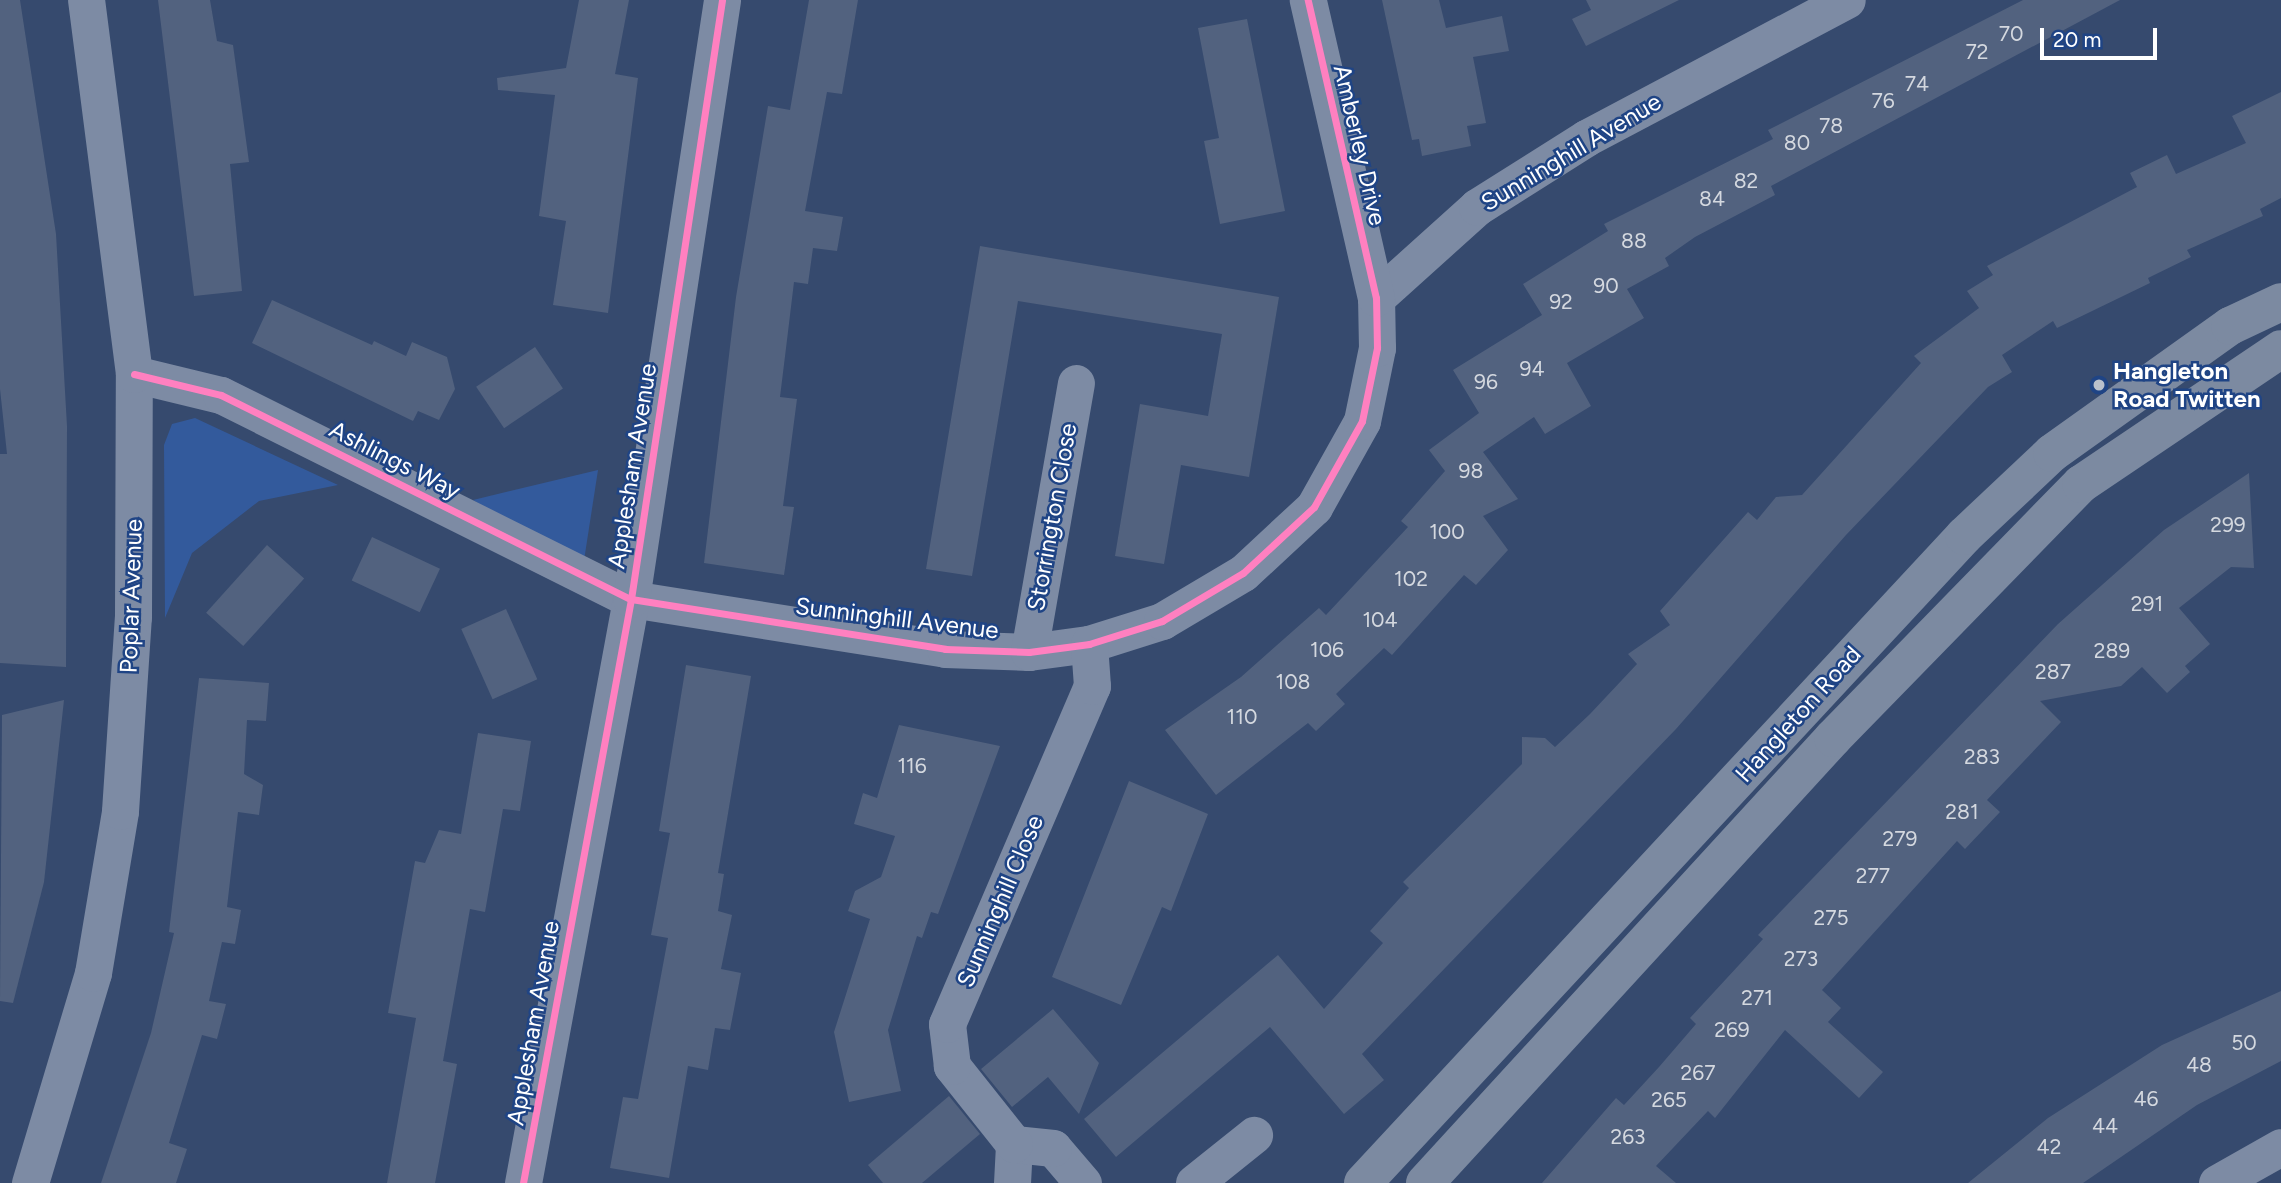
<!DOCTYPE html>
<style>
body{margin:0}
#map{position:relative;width:2281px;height:1183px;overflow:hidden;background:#364a6e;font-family:Figtree,sans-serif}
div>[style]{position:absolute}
.green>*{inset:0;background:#335a9c}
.building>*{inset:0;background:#52627f;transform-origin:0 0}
.street>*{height:37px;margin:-18.5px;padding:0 18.5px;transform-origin:18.5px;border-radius:18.5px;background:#7d8ba4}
.primary>*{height:38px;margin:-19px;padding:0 19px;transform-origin:19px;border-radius:19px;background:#7c8aa1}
.cycleway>*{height:7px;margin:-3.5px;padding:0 3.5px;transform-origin:3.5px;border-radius:3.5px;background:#ff80c0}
.dots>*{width:19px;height:19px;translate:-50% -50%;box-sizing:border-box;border:4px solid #1f4485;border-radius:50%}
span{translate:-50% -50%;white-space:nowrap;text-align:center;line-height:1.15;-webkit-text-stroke:5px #1f4485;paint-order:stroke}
.number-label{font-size:21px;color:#d4d8df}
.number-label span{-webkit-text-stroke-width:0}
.street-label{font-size:24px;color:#fff}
.poi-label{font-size:24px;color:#fff;font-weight:700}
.left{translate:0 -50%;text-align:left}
.scale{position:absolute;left:2040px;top:28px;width:117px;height:32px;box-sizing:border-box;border:4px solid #fff;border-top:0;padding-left:9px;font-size:21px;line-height:24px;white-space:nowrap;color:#fff;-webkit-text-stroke:5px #1f4485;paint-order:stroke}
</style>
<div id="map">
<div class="green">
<i style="clip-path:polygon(195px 418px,338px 485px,259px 501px,192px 553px,165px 618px,164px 445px,172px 424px)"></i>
<i style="clip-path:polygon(598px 470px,583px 567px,473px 500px)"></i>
</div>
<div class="building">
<i style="clip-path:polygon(0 0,20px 0,56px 234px,67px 426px,66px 667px,0 663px,0 454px,7px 454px,0 389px)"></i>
<i style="clip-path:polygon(158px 0,210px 0,217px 41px,233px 45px,249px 162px,230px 164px,242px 291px,194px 296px)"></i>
<i style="clip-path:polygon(579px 0,629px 0,615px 74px,638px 78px,608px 313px,553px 305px,566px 221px,539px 216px,555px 95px,498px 90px,497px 78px,566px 68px)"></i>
<i style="clip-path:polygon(809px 0,858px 0,842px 94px,827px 92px,805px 211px,843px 217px,837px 251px,813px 248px,808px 284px,794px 282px,787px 340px,780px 397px,797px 399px,783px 506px,794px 507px,784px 575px,704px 563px,736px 297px,768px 106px,790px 110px)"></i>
<i style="clip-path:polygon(1382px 0,1439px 0,1446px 28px,1502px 16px,1509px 51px,1473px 57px,1486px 123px,1467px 126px,1471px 146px,1422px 156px,1419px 139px,1412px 140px)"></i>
<i style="clip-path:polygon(1586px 0,1679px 0,1586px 46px,1572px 19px,1591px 10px)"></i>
<i style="clip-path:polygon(2023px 0,2120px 0,1771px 186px,1775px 195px,1695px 237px,1665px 258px,1669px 266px,1627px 289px,1644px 318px,1567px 363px,1591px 406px,1545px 434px,1534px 417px,1483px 452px,1518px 499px,1483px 516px,1508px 550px,1476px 585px,1464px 575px,1392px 655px,1384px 648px,1336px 694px,1345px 704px,1316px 731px,1308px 723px,1216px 795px,1165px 730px,1241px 677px,1319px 608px,1326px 615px,1408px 527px,1401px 521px,1445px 471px,1429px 450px,1479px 413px,1453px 370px,1542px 315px,1523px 284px,1608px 231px,1604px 224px,1773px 139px,1768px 130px)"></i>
<i style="clip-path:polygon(1247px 19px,1285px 211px,1220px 224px,1204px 141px,1219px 138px,1198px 28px)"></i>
<i style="clip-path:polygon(2281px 92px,2281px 198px,2260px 209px,2263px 216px,2187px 250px,2191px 257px,2148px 278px,2150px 283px,2057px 328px,2053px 321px,2002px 355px,2012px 372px,1988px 387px,1846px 535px,1676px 729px,1362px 1054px,1384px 1080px,1344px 1114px,1270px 1027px,1116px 1157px,1084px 1119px,1278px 955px,1324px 1009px,1383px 943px,1370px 931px,1409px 888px,1403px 882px,1522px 764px,1522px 737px,1545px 738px,1555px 747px,1590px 714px,1637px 664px,1628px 654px,1670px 625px,1660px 611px,1748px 512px,1757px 520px,1776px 497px,1802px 495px,1921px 363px,1914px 356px,1979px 308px,1967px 291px,1993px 275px,1987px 266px,2137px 187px,2130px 173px,2167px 155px,2176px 174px,2246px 143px,2232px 116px)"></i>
<i style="clip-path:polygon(980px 246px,1279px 297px,1249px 477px,1181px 465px,1164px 564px,1115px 556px,1140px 404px,1208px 416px,1222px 334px,1018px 301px,972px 576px,926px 569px)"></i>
<i style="clip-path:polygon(272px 300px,372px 345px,374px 341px,406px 356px,412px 342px,447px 357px,455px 389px,439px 420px,418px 411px,413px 421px,252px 343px)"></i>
<i style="left:535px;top:347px;width:50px;height:71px;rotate:56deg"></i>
<i style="clip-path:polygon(2249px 473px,2254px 568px,2231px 567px,2179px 608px,2210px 644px,2185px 666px,2190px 672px,2167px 693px,2142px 667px,2121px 686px,2040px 701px,2061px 722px,1987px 800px,2000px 812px,1965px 849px,1957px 841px,1822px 990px,1841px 1008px,1828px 1022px,1883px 1072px,1859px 1098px,1785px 1030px,1715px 1118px,1708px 1111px,1656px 1166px,1676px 1183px,1542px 1183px,1616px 1098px,1624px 1105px,1659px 1067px,1696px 1024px,1690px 1018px,1763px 939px,1758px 935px,2058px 624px,2164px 530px)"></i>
<i style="left:372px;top:537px;width:75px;height:48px;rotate:25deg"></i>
<i style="left:267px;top:545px;width:50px;height:91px;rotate:42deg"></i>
<i style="left:506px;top:609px;width:77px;height:49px;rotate:66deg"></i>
<i style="clip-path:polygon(686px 665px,751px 676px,718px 873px,724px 874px,718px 911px,732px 915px,721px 969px,741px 973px,730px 1030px,715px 1028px,708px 1070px,688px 1066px,669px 1178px,610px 1168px,623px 1097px,638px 1099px,668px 938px,651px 935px,670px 833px,659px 831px)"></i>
<i style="clip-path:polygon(199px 678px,269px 683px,266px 721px,247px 720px,244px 774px,263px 785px,259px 815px,238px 812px,227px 907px,241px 910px,235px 944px,222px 942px,209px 1001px,226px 1004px,217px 1039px,202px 1035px,169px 1143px,187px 1149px,176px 1183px,101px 1183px,151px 1033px,174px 933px,169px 932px)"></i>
<i style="clip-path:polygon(64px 700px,44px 882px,13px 1003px,0 1001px,2px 715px)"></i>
<i style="clip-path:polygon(899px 725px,1000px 746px,938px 914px,931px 912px,922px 938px,917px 936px,888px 1030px,901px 1091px,849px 1102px,834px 1032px,870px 919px,848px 911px,855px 891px,881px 877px,895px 836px,854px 824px,863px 793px,877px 798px)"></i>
<i style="clip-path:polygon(478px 733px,531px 741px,520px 811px,503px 809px,485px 912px,470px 909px,443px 1061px,457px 1064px,435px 1183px,387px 1183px,416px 1018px,388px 1013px,415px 861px,425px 863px,439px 830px,461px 834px)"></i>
<i style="clip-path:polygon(1129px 781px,1208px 814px,1171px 911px,1162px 907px,1121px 1005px,1052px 977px)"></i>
<i style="clip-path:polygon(2281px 991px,2281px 1061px,2197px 1105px,2083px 1183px,1968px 1183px,2048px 1118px,2162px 1045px)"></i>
<i style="clip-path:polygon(1053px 1009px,1099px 1063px,1079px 1114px,1048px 1077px,1012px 1107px,981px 1069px)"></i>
<i style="clip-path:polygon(949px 1096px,980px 1134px,922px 1183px,883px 1183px,868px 1165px)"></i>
</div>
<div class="street">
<i style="left:1376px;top:298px;width:136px;rotate:-42deg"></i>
<i style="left:1477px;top:207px;width:129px;rotate:-32.3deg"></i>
<i style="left:1586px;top:138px;width:295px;rotate:-27.9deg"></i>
<i style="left:134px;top:374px;width:89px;rotate:13.6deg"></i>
<i style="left:221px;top:395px;width:458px;rotate:26.5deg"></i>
<i style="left:631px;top:599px;width:318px;rotate:9deg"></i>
<i style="left:945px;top:649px;width:84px;rotate:2deg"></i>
<i style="left:1029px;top:652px;width:61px;rotate:-7.6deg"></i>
<i style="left:1089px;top:644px;width:77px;rotate:-17.5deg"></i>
<i style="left:1162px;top:621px;width:94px;rotate:-30.7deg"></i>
<i style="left:1243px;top:573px;width:97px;rotate:-42.9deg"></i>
<i style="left:1314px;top:507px;width:98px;rotate:-60.8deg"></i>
<i style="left:1362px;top:421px;width:75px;rotate:-78.4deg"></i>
<i style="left:1377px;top:348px;width:50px;rotate:-91.1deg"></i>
<i style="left:1376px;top:298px;width:306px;rotate:-102.9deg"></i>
<i style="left:1029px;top:652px;width:273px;rotate:-80.1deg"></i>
<i style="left:30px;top:1183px;width:219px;rotate:-73.3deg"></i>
<i style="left:93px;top:973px;width:164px;rotate:-80.5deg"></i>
<i style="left:120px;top:811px;width:194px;rotate:-86.2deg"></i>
<i style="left:133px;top:617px;width:243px;rotate:-89.8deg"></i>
<i style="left:134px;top:374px;width:377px;rotate:-97.3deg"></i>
<i style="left:523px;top:1183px;width:594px;rotate:-79.52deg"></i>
<i style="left:631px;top:599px;width:606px;rotate:-81.36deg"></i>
<i style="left:1012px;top:1183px;width:39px;rotate:-87deg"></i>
<i style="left:1083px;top:1183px;width:46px;rotate:-130.6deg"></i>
<i style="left:1053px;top:1148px;width:39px;rotate:-174deg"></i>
<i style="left:1014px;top:1144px;width:100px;rotate:-128.5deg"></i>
<i style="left:952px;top:1066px;width:42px;rotate:-96.8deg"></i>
<i style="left:947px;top:1024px;width:368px;rotate:-66.8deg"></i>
<i style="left:1092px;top:686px;width:42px;rotate:-94.1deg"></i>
<i style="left:1194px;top:1183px;width:77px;rotate:-38.7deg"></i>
<i style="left:2217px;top:1183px;width:73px;rotate:-29.4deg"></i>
</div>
<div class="primary">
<i style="left:1363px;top:1183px;width:883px;rotate:-47.11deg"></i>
<i style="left:1964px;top:536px;width:121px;rotate:-43.3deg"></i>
<i style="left:2052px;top:453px;width:219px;rotate:-35.5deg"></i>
<i style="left:2230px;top:326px;width:56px;rotate:-25.2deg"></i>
<i style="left:1425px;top:1183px;width:604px;rotate:-47.48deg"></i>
<i style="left:1833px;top:738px;width:355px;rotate:-45.7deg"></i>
<i style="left:2081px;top:484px;width:241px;rotate:-34deg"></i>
</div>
<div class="cycleway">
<i style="left:134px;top:374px;width:89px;rotate:13.6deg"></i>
<i style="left:221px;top:395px;width:458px;rotate:26.5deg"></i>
<i style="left:631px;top:599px;width:318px;rotate:9deg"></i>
<i style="left:945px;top:649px;width:84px;rotate:2deg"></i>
<i style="left:1029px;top:652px;width:61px;rotate:-7.6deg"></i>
<i style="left:1089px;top:644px;width:77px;rotate:-17.5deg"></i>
<i style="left:1162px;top:621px;width:94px;rotate:-30.7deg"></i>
<i style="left:1243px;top:573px;width:97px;rotate:-42.9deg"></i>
<i style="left:1314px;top:507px;width:98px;rotate:-60.8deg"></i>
<i style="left:1362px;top:421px;width:75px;rotate:-78.4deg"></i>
<i style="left:1377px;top:348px;width:50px;rotate:-91.1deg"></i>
<i style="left:1376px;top:298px;width:306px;rotate:-102.9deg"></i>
<i style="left:523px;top:1183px;width:594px;rotate:-79.52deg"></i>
<i style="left:631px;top:599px;width:606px;rotate:-81.36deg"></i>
</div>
<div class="dots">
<i style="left:2099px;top:385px;background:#b9c0cc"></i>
</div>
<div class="number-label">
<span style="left:2011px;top:34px">70</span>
<span style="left:1977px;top:52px">72</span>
<span style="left:1917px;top:84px">74</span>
<span style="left:1883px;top:101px">76</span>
<span style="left:1831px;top:126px">78</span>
<span style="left:1797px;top:143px">80</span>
<span style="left:1746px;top:181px">82</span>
<span style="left:1712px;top:199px">84</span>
<span style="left:1634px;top:241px">88</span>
<span style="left:1606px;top:286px">90</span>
<span style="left:1561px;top:302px">92</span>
<span style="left:1532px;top:369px">94</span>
<span style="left:1486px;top:382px">96</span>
<span style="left:1471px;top:471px">98</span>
<span style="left:2228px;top:525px">299</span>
<span style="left:1447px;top:532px">100</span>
<span style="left:1411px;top:579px">102</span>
<span style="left:2147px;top:604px">291</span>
<span style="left:1380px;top:620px">104</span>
<span style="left:1327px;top:650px">106</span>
<span style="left:2112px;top:651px">289</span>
<span style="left:2053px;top:672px">287</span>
<span style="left:1293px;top:682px">108</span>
<span style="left:1242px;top:717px">110</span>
<span style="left:1982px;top:757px">283</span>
<span style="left:912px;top:766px">116</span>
<span style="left:1962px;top:812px">281</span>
<span style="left:1900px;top:839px">279</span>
<span style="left:1873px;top:876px">277</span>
<span style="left:1831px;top:918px">275</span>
<span style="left:1801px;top:959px">273</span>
<span style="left:1757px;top:998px">271</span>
<span style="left:1732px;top:1030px">269</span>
<span style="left:2244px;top:1043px">50</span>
<span style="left:2199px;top:1065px">48</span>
<span style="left:1698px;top:1073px">267</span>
<span style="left:2146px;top:1099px">46</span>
<span style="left:1669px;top:1100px">265</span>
<span style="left:2105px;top:1126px">44</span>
<span style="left:1628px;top:1137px">263</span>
<span style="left:2049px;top:1147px">42</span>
</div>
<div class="street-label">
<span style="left:1360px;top:145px;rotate:77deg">Amberley Drive</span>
<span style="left:1571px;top:152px;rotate:-31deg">Sunninghill Avenue</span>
<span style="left:395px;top:460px;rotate:27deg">Ashlings Way</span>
<span style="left:632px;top:466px;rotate:-81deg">Applesham Avenue</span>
<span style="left:1052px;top:517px;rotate:-80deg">Storrington Close</span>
<span style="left:131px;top:596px;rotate:-88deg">Poplar Avenue</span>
<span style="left:897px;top:618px;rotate:7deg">Sunninghill Avenue</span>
<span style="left:1798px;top:714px;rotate:-48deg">Hangleton Road</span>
<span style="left:1000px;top:901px;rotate:-67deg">Sunninghill Close</span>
<span style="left:533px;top:1023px;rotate:-80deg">Applesham Avenue</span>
</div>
<div class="poi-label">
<span class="left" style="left:2113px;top:385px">Hangleton<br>Road Twitten</span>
</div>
<div class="scale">20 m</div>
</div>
